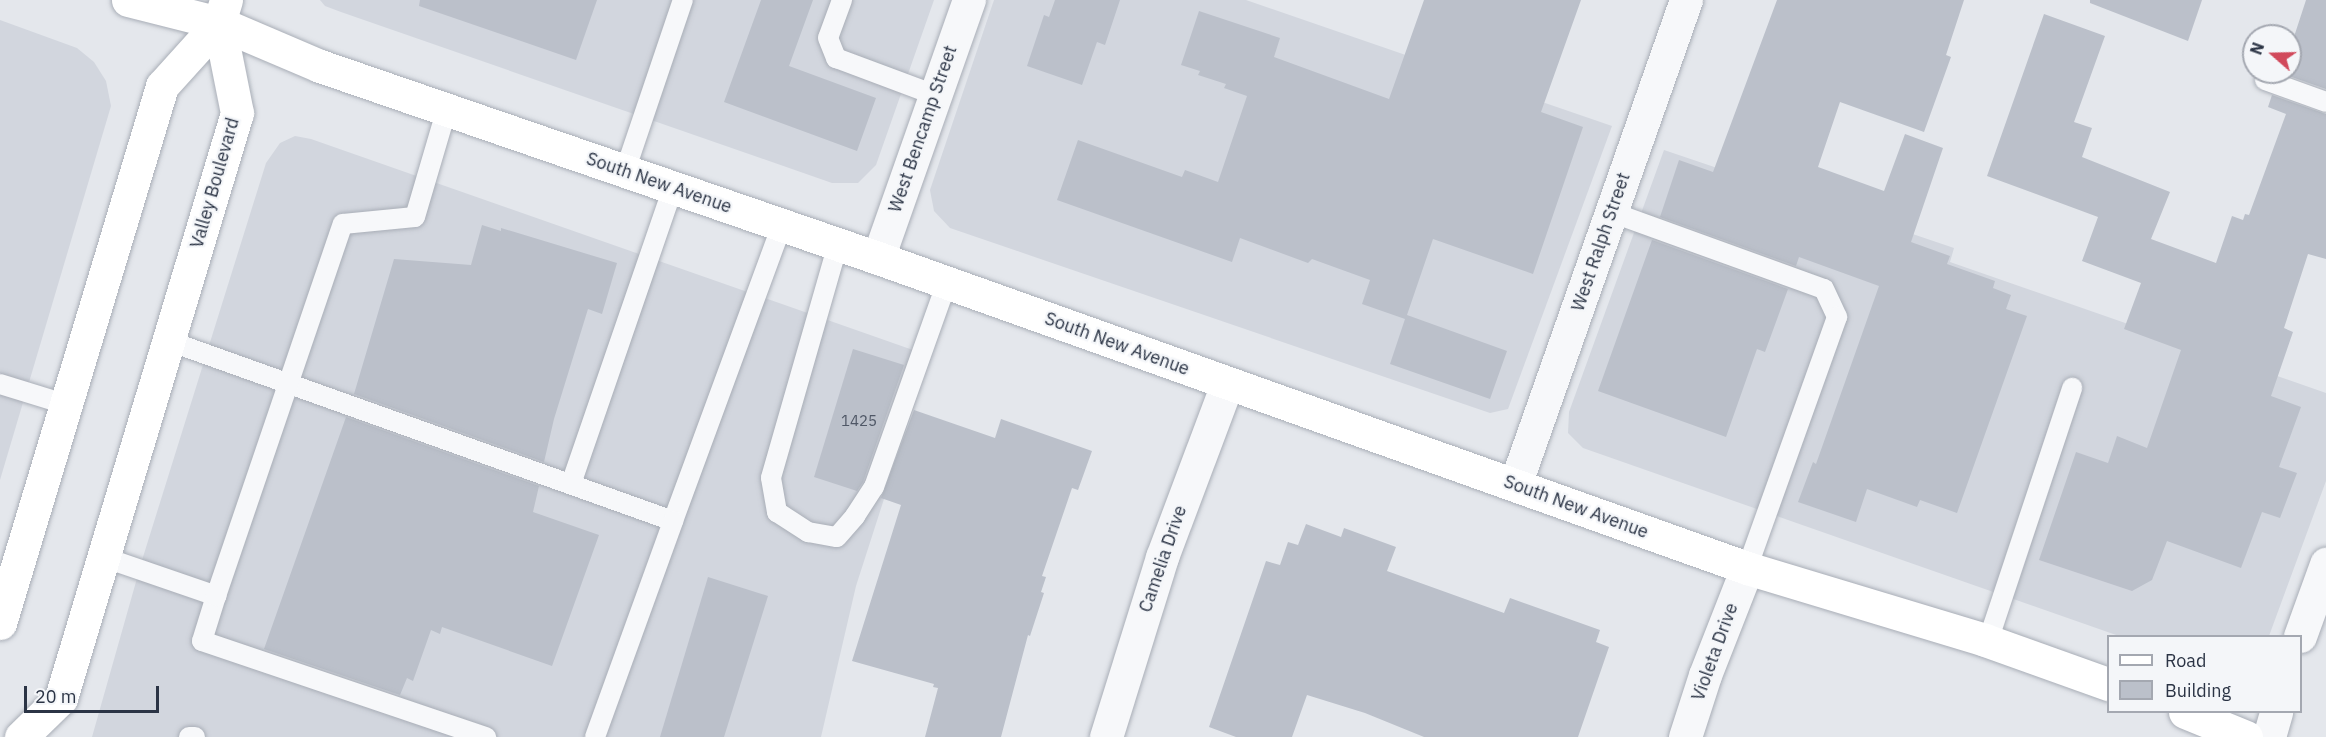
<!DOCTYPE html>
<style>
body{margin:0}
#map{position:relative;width:2326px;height:737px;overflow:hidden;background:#e4e7ec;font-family:"IBM Plex Sans",sans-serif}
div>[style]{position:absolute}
.built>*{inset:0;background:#d2d6de}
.building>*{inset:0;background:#bbc0ca}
.roads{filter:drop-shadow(0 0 2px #a9aeb7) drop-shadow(0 0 2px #a9aeb7)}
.lane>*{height:20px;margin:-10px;padding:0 10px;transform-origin:10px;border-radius:10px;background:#f7f8fa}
.street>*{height:33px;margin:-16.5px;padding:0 16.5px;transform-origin:16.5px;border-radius:16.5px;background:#f7f8fa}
.secondary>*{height:33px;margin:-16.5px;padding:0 16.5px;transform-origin:16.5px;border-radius:16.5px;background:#fff}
.primary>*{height:33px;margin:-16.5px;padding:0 16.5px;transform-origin:16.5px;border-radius:16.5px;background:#fff}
span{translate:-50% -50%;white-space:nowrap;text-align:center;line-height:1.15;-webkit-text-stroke:4.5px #f4f6f9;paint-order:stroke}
.number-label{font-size:15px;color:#4f5766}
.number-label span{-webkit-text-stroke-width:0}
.street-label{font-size:18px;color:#2b3445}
.legend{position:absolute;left:2107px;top:635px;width:195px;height:78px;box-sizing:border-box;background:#f4f6f9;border:2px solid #a4a8b1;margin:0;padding:8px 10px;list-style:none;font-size:18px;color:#2b3445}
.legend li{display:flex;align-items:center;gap:12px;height:30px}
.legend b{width:30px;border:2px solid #a4a8b1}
.north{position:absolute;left:2242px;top:24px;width:60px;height:60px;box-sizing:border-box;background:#f4f6f9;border:2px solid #a4a8b1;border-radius:50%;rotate:290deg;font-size:16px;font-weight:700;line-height:24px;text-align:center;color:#2b3445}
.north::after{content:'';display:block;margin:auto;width:21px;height:27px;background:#d1495b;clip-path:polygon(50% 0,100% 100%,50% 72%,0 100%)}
.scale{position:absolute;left:24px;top:686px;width:135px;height:27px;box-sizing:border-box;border:3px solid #2b3445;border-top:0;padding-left:8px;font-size:18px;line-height:21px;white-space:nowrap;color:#2b3445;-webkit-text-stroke:4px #f4f6f9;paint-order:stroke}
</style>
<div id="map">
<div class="built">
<i style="clip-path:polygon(320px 0,934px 0,876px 165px,858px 183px,832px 183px,341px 12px,325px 6px)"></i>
<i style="clip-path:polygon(994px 0,1246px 0,1612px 126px,1508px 409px,1490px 413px,950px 228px,934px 211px,930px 190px)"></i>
<i style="clip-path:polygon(0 20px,77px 48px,94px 62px,106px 81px,111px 106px,0 480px)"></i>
<i style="clip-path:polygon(295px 136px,311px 139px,930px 356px,856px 586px,821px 737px,92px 737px,143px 557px,266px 163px,280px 143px)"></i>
<i style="clip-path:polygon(1664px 150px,1954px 248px,1950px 262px,2326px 393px,2326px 481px,2269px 636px,2119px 636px,1583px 448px,1568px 433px,1569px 412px)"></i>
</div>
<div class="building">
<i style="clip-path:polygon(420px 0,597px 0,576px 60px,419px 6px)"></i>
<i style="clip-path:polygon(761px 0,813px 0,789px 66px,876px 98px,857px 151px,724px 102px)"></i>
<i style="clip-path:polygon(1055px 0,1120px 0,1105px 45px,1097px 42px,1082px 85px,1027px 66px,1044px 15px,1049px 17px)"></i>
<i style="clip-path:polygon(1424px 0,1581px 0,1541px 112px,1583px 127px,1533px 274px,1433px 239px,1407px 315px,1507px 351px,1490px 399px,1390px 364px,1405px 319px,1362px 304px,1370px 280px,1312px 259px,1308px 263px,1240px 238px,1232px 262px,1057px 200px,1078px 140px,1182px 177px,1185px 170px,1218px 182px,1247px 96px,1224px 88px,1226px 84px,1198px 75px,1200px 71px,1181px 65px,1199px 11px,1280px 38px,1274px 57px,1389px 99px)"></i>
<i style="clip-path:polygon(1777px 0,1964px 0,1946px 55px,1951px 57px,1924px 132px,1840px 102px,1818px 167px,1884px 191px,1905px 134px,1943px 148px,1911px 242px,1950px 256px,1947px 264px,1995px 281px,1993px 288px,2011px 295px,2006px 309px,2027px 316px,1957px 513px,1920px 500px,1917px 507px,1867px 489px,1856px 522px,1798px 502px,1813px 462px,1816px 464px,1879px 286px,1799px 257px,1796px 266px,1660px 217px,1679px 160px,1713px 172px)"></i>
<i style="clip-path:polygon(2090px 0,2202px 0,2188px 41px,2090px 3px)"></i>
<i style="clip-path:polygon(2306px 0,2326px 0,2326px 89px,2280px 73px,2290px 72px,2290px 49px)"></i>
<i style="clip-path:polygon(2044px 14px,2105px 36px,2074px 122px,2092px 128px,2082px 157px,2170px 192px,2151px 239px,2216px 263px,2232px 216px,2243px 220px,2245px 214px,2249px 215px,2286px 114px,2268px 107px,2272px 95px,2326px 114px,2326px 259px,2308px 254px,2284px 328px,2293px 332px,2271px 396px,2301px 407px,2279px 467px,2297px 473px,2280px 518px,2262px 512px,2241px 568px,2167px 541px,2152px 580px,2132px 591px,2039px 560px,2076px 452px,2108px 463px,2117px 436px,2147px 448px,2181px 350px,2124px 329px,2141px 283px,2082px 261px,2098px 217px,1987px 176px)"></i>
<i style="clip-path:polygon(482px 225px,501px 231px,501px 228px,617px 263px,602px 314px,588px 309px,554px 419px,544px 462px,354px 394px,394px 259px,471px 265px)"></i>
<i style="clip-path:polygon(1652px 240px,1788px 289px,1765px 352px,1757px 349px,1726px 437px,1598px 391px)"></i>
<i style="clip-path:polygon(853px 349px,904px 365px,863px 482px,857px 491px,814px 477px)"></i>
<i style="clip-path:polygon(914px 410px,995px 438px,1001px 419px,1092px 451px,1078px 490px,1072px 488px,1042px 576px,1046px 577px,1041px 592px,1044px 593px,1030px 636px,1028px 635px,1001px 737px,925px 737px,938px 688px,933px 687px,934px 684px,852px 661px,901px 505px,881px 498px)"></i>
<i style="clip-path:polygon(346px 417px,539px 486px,533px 512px,599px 535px,552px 666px,442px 627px,440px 634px,431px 630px,413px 681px,407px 678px,400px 695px,264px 649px)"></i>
<i style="clip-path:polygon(1306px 524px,1341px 537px,1344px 528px,1396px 547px,1387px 571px,1504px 613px,1510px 598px,1600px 630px,1596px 642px,1609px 647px,1578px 737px,1424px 737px,1365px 713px,1307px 695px,1292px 737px,1236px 737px,1209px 727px,1266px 561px,1280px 565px,1288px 542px,1298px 545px)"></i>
<i style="clip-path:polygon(708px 577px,768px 596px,724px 737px,660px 737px)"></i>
</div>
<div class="roads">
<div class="lane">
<i style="left:842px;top:0;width:40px;rotate:110.2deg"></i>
<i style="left:828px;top:38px;width:22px;rotate:68deg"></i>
<i style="left:836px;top:58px;width:106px;rotate:20.5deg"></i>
<i style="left:2265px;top:80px;width:65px;rotate:19.8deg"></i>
<i style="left:625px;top:171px;width:181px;rotate:-71.3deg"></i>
<i style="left:1611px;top:212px;width:226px;rotate:19.9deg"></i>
<i style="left:1824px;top:289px;width:31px;rotate:65deg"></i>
<i style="left:1837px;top:317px;width:267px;rotate:109.7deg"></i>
<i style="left:838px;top:244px;width:243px;rotate:106deg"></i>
<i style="left:771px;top:478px;width:35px;rotate:80deg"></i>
<i style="left:777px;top:512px;width:37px;rotate:33deg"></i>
<i style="left:808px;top:532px;width:29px;rotate:10deg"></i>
<i style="left:837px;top:537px;width:28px;rotate:-49deg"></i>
<i style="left:855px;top:516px;width:35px;rotate:-57deg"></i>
<i style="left:874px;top:487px;width:218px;rotate:-70.4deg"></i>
<i style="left:169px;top:341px;width:535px;rotate:19.65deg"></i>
<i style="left:673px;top:521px;width:315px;rotate:-69.8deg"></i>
<i style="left:0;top:384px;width:68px;rotate:17.1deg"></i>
<i style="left:571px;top:484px;width:314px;rotate:-71deg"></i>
<i style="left:103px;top:557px;width:120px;rotate:19deg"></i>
<i style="left:216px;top:596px;width:47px;rotate:107.3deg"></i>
<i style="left:202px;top:641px;width:300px;rotate:18.7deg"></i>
<i style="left:216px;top:596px;width:393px;rotate:-71.2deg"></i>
<i style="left:343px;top:224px;width:72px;rotate:-5.6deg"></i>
<i style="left:415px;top:217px;width:114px;rotate:-73.6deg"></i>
<i style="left:1988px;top:641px;width:267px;rotate:-71.6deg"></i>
<i style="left:189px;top:737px;width:6px"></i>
<i style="left:595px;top:737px;width:230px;rotate:-70.1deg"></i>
</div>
<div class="street">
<i style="left:878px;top:258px;width:274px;rotate:-70.6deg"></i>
<i style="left:1515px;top:485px;width:514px;rotate:-70.58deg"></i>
<i style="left:2300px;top:636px;width:77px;rotate:-70.1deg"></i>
<i style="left:1106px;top:737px;width:189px;rotate:-72.7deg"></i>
<i style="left:1162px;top:557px;width:185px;rotate:-69.4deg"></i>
<i style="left:1685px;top:737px;width:65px;rotate:-72.1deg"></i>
<i style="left:1705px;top:675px;width:115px;rotate:-68.6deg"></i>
<i style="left:2269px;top:737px;width:26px;rotate:-74deg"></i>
</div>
<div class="secondary">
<i style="left:128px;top:0;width:94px;rotate:14.2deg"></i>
<i style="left:219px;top:23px;width:110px;rotate:23.1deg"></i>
<i style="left:320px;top:66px;width:590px;rotate:18.99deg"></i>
<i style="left:878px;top:258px;width:923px;rotate:19.63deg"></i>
<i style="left:1747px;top:568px;width:249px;rotate:16.8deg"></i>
<i style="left:1985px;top:640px;width:131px;rotate:19.7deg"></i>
<i style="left:2185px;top:712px;width:66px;rotate:22.3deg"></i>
</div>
<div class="primary">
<i style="left:0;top:623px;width:561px;rotate:-73.21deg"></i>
<i style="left:162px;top:86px;width:85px;rotate:-47.9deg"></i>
<i style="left:219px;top:23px;width:24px;rotate:-73deg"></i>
<i style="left:21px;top:737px;width:56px;rotate:-44.3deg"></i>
<i style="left:61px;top:698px;width:611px;rotate:-73.26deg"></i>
<i style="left:237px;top:113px;width:92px;rotate:-101.3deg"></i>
</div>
</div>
<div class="number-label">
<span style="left:859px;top:421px">1425</span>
</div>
<div class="street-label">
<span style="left:923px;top:129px;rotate:-71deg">West Bencamp Street</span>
<span style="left:215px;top:183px;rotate:-74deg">Valley Boulevard</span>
<span style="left:659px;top:183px;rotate:19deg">South New Avenue</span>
<span style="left:1601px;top:242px;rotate:-71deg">West Ralph Street</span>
<span style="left:1117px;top:344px;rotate:20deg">South New Avenue</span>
<span style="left:1576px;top:507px;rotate:20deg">South New Avenue</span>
<span style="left:1163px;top:559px;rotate:-71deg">Camelia Drive</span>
<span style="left:1715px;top:652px;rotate:-70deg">Violeta Drive</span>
</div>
<ul class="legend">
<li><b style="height:8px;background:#fff"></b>Road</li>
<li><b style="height:16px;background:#bbc0ca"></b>Building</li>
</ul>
<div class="north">N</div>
<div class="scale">20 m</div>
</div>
